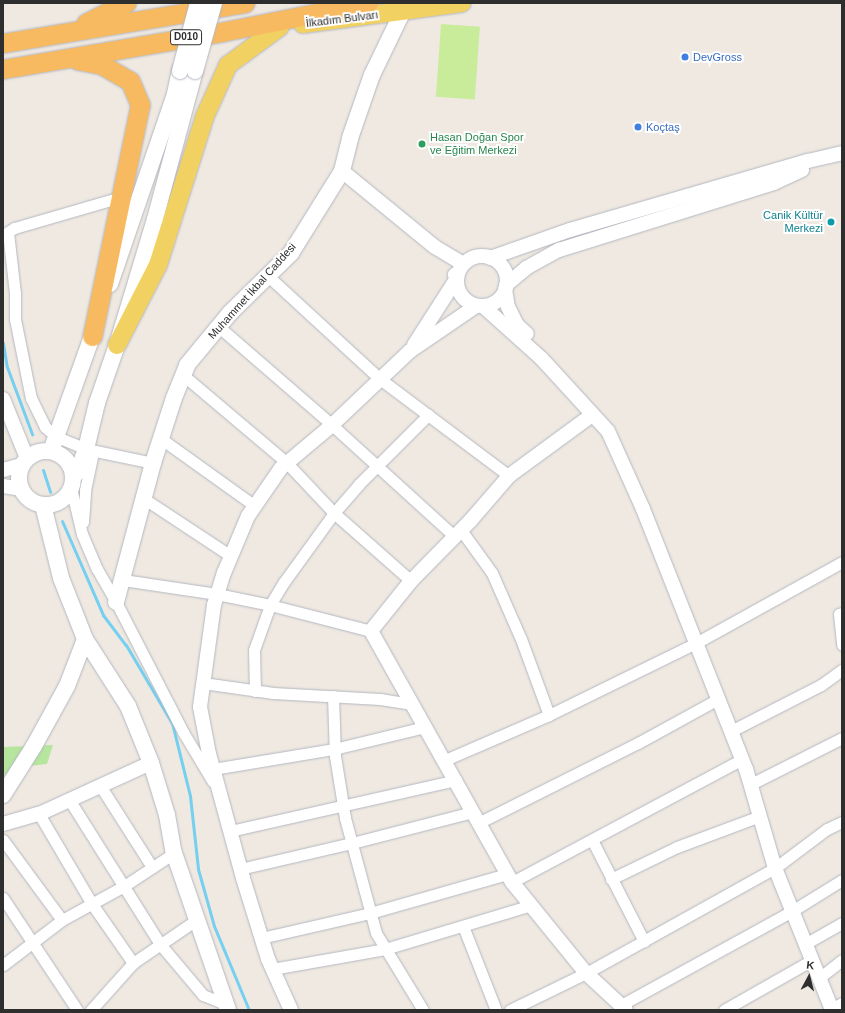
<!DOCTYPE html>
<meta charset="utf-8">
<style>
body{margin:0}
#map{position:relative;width:845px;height:1013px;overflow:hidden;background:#efe9e1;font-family:Arial,sans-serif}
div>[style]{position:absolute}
.green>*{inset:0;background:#b6e59e}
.pitch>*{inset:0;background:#c9ec9a;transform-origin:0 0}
.stream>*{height:3px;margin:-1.5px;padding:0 1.5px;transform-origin:1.5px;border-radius:1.5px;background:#75cff0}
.roads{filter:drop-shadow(0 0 1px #b4b7c1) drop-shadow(0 0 1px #b4b7c1)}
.minor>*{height:11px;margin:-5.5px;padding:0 5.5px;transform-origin:5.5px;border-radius:5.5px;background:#fff}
.tertiary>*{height:14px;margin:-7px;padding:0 7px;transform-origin:7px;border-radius:7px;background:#fff}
.tertiary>.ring{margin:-7px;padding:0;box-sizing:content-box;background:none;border:14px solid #fff;border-radius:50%}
.secondary>*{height:16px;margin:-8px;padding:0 8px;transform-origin:8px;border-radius:8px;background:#fff}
.secondary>.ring{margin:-8px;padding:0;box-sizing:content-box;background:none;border:16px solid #fff;border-radius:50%}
.primary>*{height:18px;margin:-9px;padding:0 9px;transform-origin:9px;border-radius:9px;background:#f2d163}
.trunk>*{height:19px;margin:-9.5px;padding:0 9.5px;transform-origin:9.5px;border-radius:9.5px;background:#f8ba60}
.bridges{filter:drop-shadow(0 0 1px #b4b7c1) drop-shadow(0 0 1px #b4b7c1)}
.secondary-bridge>*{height:16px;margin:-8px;padding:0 8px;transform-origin:8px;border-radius:8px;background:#fff}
.dots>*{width:11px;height:11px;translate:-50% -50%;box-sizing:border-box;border:2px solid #fff;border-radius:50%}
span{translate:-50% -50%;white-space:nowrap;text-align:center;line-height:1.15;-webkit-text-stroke:4px #fff;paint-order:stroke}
.shield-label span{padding:1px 3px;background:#fff;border:1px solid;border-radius:3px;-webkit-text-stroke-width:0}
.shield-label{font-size:10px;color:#2e2e2e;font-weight:700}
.street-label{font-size:11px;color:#2e2e2e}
.shop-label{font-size:11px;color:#366cbe}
.left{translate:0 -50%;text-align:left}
.leisure-label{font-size:11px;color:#27864d}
.culture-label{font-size:11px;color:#0d838f}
.right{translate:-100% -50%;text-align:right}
.frame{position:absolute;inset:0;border:4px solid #2e2e2e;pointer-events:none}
.north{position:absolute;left:789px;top:957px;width:40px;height:40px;-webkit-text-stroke:3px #fff;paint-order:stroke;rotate:7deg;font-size:11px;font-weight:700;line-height:16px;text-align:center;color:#2e2e2e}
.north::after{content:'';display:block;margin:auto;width:14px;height:18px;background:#2e2e2e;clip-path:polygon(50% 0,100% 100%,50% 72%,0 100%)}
</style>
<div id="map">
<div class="green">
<i style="clip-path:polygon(53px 745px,47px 764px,20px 767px,21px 782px,3px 774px,3px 747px)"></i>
</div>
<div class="pitch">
<i style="left:441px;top:24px;width:39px;height:73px;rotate:4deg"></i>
</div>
<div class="stream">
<i style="left:3px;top:343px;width:24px;rotate:81deg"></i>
<i style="left:7px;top:367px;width:72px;rotate:69.5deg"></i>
<i style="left:43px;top:470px;width:23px;rotate:72deg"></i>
<i style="left:62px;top:521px;width:103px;rotate:66.4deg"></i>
<i style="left:103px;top:615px;width:38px;rotate:53deg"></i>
<i style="left:126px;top:645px;width:91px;rotate:59.5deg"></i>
<i style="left:172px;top:723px;width:75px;rotate:76.1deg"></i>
<i style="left:190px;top:796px;width:73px;rotate:83.7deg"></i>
<i style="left:198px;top:869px;width:59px;rotate:74.3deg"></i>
<i style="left:214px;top:926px;width:91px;rotate:67.4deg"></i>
</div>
<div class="roads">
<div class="minor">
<i style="left:121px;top:197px;width:111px;rotate:163.8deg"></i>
<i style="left:14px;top:228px;width:7px;rotate:146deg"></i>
<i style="left:8px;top:232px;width:61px;rotate:83.5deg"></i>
<i style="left:15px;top:293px;width:26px;rotate:90deg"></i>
<i style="left:15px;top:319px;width:81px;rotate:78.6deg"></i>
<i style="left:31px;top:398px;width:32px;rotate:64deg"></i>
<i style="left:45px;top:427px;width:16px;rotate:40deg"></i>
<i style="left:57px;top:437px;width:31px;rotate:22deg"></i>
<i style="left:86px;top:449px;width:68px;rotate:11.8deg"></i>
<i style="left:268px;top:276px;width:152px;rotate:42.6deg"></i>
<i style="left:380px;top:379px;width:161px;rotate:36.9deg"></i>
<i style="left:219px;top:327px;width:150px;rotate:40.9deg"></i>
<i style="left:332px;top:425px;width:165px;rotate:42.3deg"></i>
<i style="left:183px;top:375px;width:135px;rotate:40.2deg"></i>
<i style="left:286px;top:462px;width:70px;rotate:46.7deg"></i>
<i style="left:334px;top:513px;width:103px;rotate:41.4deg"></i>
<i style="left:160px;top:438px;width:117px;rotate:35.6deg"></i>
<i style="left:71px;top:488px;width:47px;rotate:76.6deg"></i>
<i style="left:82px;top:534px;width:38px;rotate:67deg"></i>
<i style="left:97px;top:569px;width:38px;rotate:60deg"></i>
<i style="left:116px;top:602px;width:146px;rotate:62.7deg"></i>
<i style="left:183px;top:732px;width:58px;rotate:59deg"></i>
<i style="left:143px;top:498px;width:105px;rotate:33.4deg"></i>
<i style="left:83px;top:522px;width:32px;rotate:-86deg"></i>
<i style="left:85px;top:490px;width:40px;rotate:-78deg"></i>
<i style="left:461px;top:530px;width:53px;rotate:54.2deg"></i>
<i style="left:492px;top:573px;width:72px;rotate:66.3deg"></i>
<i style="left:521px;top:639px;width:81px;rotate:69.8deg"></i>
<i style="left:123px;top:580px;width:95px;rotate:8.5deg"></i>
<i style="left:217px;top:594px;width:54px;rotate:11.7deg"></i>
<i style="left:270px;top:605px;width:104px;rotate:14.4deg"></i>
<i style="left:842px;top:613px;width:3px;rotate:162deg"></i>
<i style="left:839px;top:614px;width:31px;rotate:84deg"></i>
<i style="left:203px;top:683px;width:71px;rotate:8.1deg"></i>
<i style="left:273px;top:693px;width:107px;rotate:3.2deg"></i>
<i style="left:380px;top:699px;width:31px;rotate:9deg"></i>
<i style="left:255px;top:691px;width:41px;rotate:-91.4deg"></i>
<i style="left:254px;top:650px;width:48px;rotate:-70.4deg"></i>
<i style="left:270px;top:605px;width:27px;rotate:-59deg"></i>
<i style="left:284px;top:582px;width:85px;rotate:-54.1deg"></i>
<i style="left:334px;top:513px;width:38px;rotate:-49deg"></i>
<i style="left:359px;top:484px;width:98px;rotate:-45deg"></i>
<i style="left:333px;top:696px;width:60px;rotate:88.1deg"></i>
<i style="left:335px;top:756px;width:63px;rotate:80.8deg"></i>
<i style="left:345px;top:818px;width:119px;rotate:74.9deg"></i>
<i style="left:376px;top:933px;width:90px;rotate:58.6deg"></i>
<i style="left:731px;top:731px;width:101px;rotate:-27.1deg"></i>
<i style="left:821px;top:685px;width:26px;rotate:-36deg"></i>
<i style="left:445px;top:760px;width:113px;rotate:-23.4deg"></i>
<i style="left:549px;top:715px;width:164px;rotate:-26.1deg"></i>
<i style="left:696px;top:643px;width:167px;rotate:-29deg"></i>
<i style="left:213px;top:769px;width:123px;rotate:-9.4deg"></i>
<i style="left:334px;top:749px;width:94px;rotate:-13.6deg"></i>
<i style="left:751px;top:784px;width:102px;rotate:-26.8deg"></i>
<i style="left:101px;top:787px;width:95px;rotate:57.5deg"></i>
<i style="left:70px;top:801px;width:169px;rotate:57.8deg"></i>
<i style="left:160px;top:944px;width:67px;rotate:49.9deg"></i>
<i style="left:203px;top:995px;width:24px;rotate:22deg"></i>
<i style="left:39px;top:814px;width:104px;rotate:59.5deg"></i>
<i style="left:92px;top:904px;width:72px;rotate:55.2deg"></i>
<i style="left:478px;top:823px;width:179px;rotate:-26.6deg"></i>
<i style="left:638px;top:743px;width:91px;rotate:-28.8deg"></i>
<i style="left:230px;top:831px;width:232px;rotate:-12.7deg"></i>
<i style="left:3px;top:840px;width:99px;rotate:53.6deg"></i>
<i style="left:592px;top:840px;width:114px;rotate:62.8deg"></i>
<i style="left:240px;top:869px;width:115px;rotate:-13.1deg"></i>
<i style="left:352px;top:843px;width:125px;rotate:-14.4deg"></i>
<i style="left:611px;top:879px;width:73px;rotate:-25.9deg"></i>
<i style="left:677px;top:847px;width:89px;rotate:-20.5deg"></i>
<i style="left:512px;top:882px;width:261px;rotate:-28.1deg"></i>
<i style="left:3px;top:898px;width:134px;rotate:56.5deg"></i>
<i style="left:463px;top:926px;width:90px;rotate:68.6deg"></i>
<i style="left:261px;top:938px;width:112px;rotate:-12.9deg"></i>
<i style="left:370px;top:913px;width:142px;rotate:-15.9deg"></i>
<i style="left:805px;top:944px;width:43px;rotate:-29.6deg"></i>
<i style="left:3px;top:965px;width:74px;rotate:-37.3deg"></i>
<i style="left:62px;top:920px;width:71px;rotate:-28.7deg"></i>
<i style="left:124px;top:886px;width:60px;rotate:-33.4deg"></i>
<i style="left:272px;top:969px;width:115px;rotate:-10deg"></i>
<i style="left:385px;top:949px;width:153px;rotate:-16.7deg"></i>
<i style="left:819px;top:978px;width:29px;rotate:-38deg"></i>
<i style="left:621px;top:1005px;width:195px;rotate:-28.8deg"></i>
<i style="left:792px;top:911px;width:59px;rotate:-31.8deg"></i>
<i style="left:832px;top:1009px;width:12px;rotate:-31deg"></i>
<i style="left:91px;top:1010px;width:63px;rotate:-48.2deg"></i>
<i style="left:133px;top:963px;width:76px;rotate:-34.3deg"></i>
<i style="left:510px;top:1010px;width:85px;rotate:-26deg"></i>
<i style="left:586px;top:973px;width:216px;rotate:-29.1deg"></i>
<i style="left:775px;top:868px;width:65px;rotate:-36.9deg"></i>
<i style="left:827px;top:829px;width:17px;rotate:-25deg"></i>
<i style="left:724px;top:1010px;width:101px;rotate:-29.6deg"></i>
</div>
<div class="tertiary">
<i style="left:342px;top:171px;width:120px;rotate:39.3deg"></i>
<i style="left:435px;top:247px;width:33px;rotate:31deg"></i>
<i class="ring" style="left:457px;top:256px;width:36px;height:36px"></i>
<i style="left:490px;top:258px;width:85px;rotate:-19.3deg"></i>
<i style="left:570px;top:230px;width:248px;rotate:-16.2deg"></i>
<i style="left:808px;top:161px;width:35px;rotate:-13deg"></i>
<i style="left:506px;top:285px;width:26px;rotate:-40deg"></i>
<i style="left:526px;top:268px;width:38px;rotate:-29deg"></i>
<i style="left:559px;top:250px;width:225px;rotate:-17.3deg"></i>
<i style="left:774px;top:183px;width:31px;rotate:-25deg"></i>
<i style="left:505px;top:289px;width:18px;rotate:81deg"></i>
<i style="left:508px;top:307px;width:20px;rotate:63deg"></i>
<i style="left:517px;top:325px;width:13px;rotate:42deg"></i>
<i style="left:483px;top:306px;width:78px;rotate:41.9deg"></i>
<i style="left:541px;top:358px;width:99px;rotate:47.5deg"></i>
<i style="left:608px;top:431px;width:85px;rotate:65.8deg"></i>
<i style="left:643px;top:509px;width:280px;rotate:68.4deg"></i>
<i style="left:746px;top:769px;width:103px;rotate:73.7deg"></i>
<i style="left:775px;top:868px;width:153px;rotate:68.1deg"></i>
<i style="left:414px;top:345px;width:80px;rotate:-57.3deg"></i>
<i style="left:457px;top:278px;width:4px;rotate:-124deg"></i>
<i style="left:3px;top:399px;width:64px;rotate:67.9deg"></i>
<i style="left:592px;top:415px;width:103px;rotate:143.7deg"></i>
<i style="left:509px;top:476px;width:58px;rotate:130.8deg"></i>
<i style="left:471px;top:520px;width:86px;rotate:134.5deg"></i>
<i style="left:411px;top:581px;width:64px;rotate:128.7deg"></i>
<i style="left:371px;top:631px;width:288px;rotate:60.7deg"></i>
<i style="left:512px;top:882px;width:117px;rotate:50.9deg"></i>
<i style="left:586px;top:973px;width:54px;rotate:42.8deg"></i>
<i style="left:3px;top:470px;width:20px;rotate:-15deg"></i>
<i style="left:3px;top:486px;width:18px;rotate:9deg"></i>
<i style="left:3px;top:824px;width:37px;rotate:-16deg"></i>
<i style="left:39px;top:814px;width:123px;rotate:-24.5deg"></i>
<i style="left:291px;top:1010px;width:56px;rotate:-114.3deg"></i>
<i style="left:268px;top:959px;width:85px;rotate:-107.2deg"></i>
<i style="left:243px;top:878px;width:129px;rotate:-105.3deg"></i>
<i style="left:209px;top:754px;width:48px;rotate:-100.8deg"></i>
<i style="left:200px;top:707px;width:103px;rotate:-82.2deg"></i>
<i style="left:214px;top:605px;width:34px;rotate:-73deg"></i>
<i style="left:224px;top:573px;width:62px;rotate:-67.2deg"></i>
<i style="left:248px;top:516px;width:58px;rotate:-55.5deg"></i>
<i style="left:281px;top:468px;width:67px;rotate:-40.1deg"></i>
<i style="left:332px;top:425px;width:108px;rotate:-43.5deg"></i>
<i style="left:410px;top:351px;width:80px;rotate:-34.3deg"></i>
</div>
<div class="secondary">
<i style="left:110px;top:284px;width:201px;rotate:-71.1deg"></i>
<i style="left:175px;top:94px;width:24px;rotate:-78deg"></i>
<i style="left:51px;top:451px;width:134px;rotate:-70.3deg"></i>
<i class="ring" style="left:19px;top:451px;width:38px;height:38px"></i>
<i style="left:73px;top:477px;width:8px;rotate:-50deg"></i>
<i style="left:78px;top:471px;width:23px;rotate:-70deg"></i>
<i style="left:86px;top:449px;width:47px;rotate:-76.6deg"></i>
<i style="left:97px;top:403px;width:61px;rotate:-71deg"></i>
<i style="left:117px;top:345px;width:132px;rotate:-73.2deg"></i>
<i style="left:155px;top:219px;width:153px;rotate:-74.9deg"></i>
<i style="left:43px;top:505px;width:75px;rotate:76.1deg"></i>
<i style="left:61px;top:578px;width:66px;rotate:68.5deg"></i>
<i style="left:85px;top:639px;width:80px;rotate:57.3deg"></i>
<i style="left:128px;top:706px;width:61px;rotate:68deg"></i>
<i style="left:151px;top:763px;width:54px;rotate:72.9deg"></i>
<i style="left:167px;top:815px;width:39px;rotate:80deg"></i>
<i style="left:174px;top:853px;width:166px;rotate:71deg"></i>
<i style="left:116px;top:602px;width:144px;rotate:-75.1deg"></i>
<i style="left:153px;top:463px;width:68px;rotate:-72.1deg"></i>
<i style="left:174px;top:398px;width:35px;rotate:-68deg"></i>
<i style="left:187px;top:365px;width:67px;rotate:-50.4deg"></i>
<i style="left:230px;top:313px;width:86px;rotate:-44.5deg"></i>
<i style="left:291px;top:253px;width:97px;rotate:-58.1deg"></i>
<i style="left:342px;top:171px;width:34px;rotate:-76deg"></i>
<i style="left:350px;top:138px;width:67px;rotate:-70.8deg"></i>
<i style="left:372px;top:75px;width:71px;rotate:-64.2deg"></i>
<i style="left:3px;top:795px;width:58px;rotate:-57.7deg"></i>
<i style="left:34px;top:746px;width:68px;rotate:-61.2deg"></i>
<i style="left:67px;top:686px;width:50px;rotate:-69deg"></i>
</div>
<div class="primary">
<i style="left:303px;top:24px;width:160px;rotate:-7.5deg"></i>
<i style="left:117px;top:345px;width:90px;rotate:-62.9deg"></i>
<i style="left:158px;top:265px;width:156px;rotate:-72.5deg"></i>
<i style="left:205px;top:116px;width:56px;rotate:-65.7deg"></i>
<i style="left:228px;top:65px;width:64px;rotate:-36.2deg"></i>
</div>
<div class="trunk">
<i style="left:86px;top:23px;width:45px;rotate:-26.6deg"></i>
<i style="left:3px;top:43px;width:245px;rotate:-9.4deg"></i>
<i style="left:77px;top:60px;width:25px;rotate:11deg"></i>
<i style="left:102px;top:65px;width:32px;rotate:30deg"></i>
<i style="left:130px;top:81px;width:26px;rotate:67deg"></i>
<i style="left:140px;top:105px;width:236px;rotate:101.7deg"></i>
<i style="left:3px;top:69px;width:221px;rotate:-9.6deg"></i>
<i style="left:221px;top:32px;width:150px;rotate:-11.2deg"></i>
</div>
</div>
<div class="bridges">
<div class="secondary-bridge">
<i style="left:180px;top:71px;width:70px;rotate:-75.2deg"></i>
<i style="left:195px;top:71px;width:71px;rotate:-74.4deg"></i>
</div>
</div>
<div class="dots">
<i style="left:685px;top:57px;background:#3f7fe0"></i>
<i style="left:638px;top:127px;background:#3f7fe0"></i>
<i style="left:422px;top:144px;background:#2e9e5b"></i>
<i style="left:831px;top:222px;background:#0f9aa8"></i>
</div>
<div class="shield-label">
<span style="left:186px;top:37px">D010</span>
</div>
<div class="street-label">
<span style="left:342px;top:19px;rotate:-7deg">İlkadım Bulvarı</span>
<span style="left:252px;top:291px;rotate:-48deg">Muhammet İkbal Caddesi</span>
</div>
<div class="shop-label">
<span class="left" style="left:693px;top:57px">DevGross</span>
<span class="left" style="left:646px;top:127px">Koçtaş</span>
</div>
<div class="leisure-label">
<span class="left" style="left:430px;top:144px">Hasan Doğan Spor<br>ve Eğitim Merkezi</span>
</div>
<div class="culture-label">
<span class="right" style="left:823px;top:222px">Canik Kültür<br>Merkezi</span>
</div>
<div class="frame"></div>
<div class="north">K</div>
</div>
